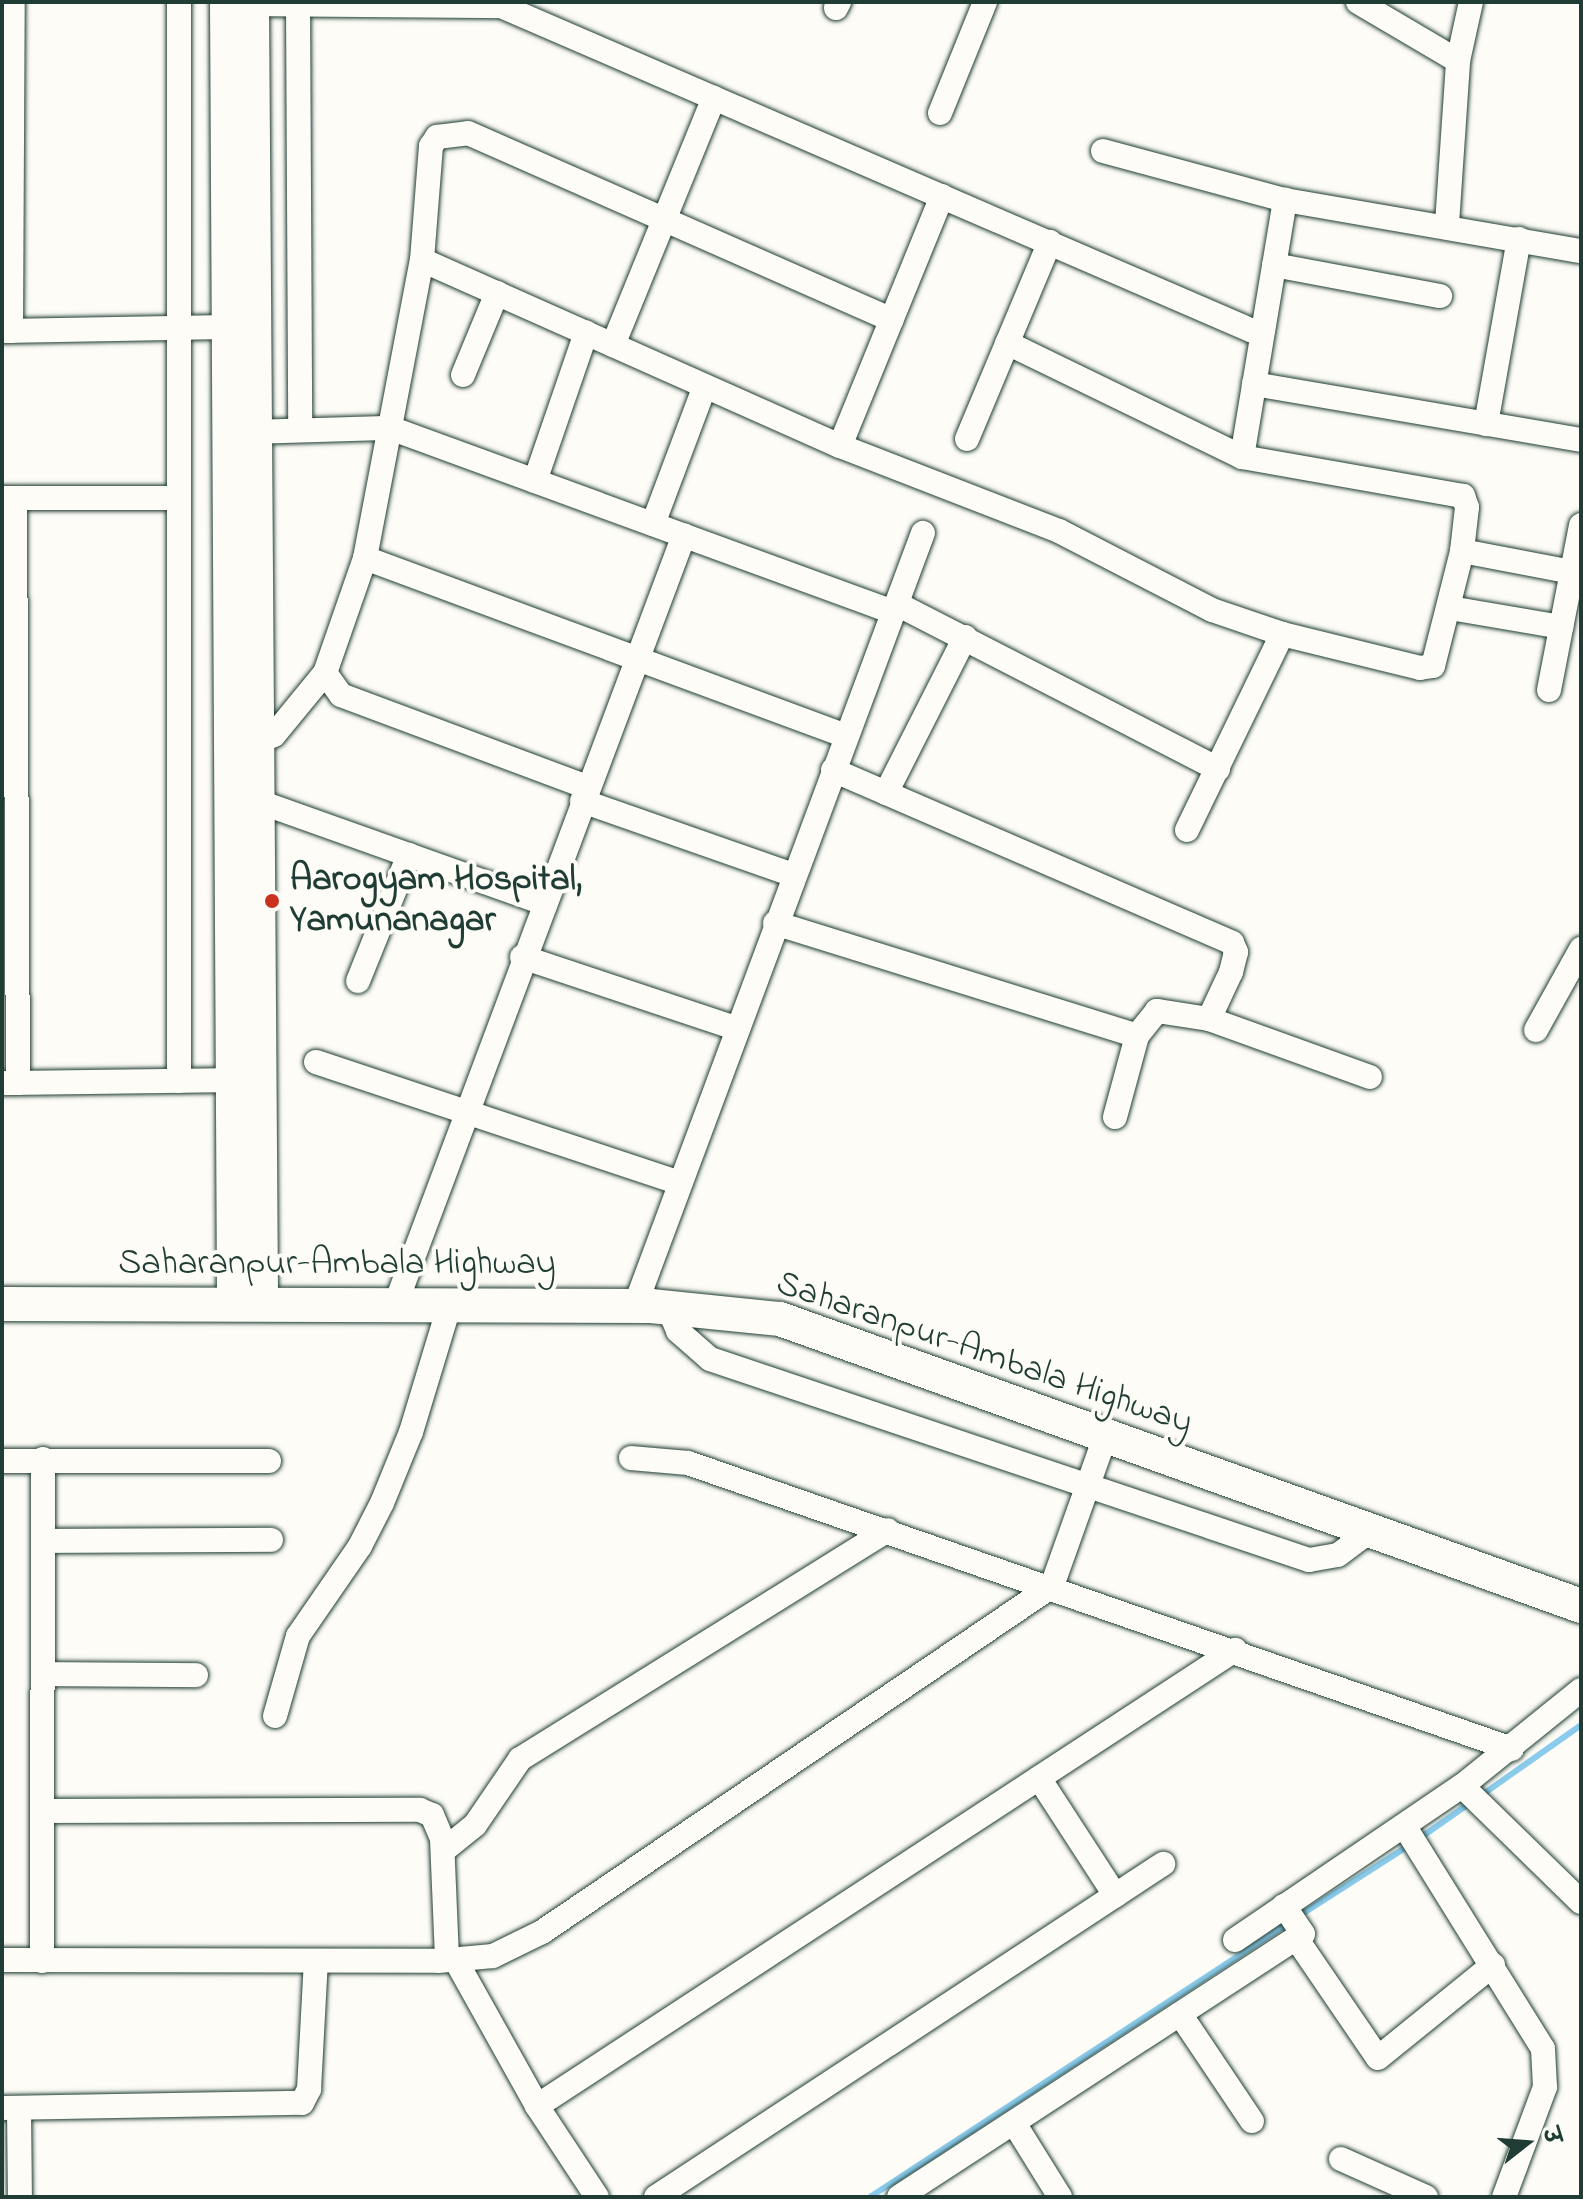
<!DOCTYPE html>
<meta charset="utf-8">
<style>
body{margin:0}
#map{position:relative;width:1583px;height:2199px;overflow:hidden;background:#fdfcf7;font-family:"Indie Flower","Playpen Sans Deva",sans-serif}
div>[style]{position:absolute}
.stream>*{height:6px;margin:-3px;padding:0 3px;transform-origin:3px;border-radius:3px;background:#8acbeb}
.roads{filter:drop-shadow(0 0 2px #1f3d34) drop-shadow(0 0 2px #1f3d34)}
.street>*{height:24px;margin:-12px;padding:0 12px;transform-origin:12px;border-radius:12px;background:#fdfcf7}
.secondary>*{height:34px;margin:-17px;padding:0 17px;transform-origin:17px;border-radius:17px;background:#fdfcf7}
.dots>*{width:22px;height:22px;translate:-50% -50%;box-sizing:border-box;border:4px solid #fdfcf7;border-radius:50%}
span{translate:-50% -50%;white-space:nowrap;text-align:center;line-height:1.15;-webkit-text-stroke:8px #fdfcf7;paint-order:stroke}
.poi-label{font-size:36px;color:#1f3d34;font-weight:700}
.left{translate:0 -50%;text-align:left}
.street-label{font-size:36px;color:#1f3d34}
.frame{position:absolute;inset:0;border:4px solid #1f3d34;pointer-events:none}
.north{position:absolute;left:1487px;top:2103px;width:80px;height:80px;-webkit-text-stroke:6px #fdfcf7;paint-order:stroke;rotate:73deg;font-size:22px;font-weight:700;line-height:32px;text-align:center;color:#1f3d34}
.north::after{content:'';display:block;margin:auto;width:28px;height:36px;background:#1f3d34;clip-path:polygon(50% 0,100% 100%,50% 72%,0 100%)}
</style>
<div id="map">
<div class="stream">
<i style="left:1479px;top:1797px;width:125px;rotate:-35.2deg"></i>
<i style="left:1420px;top:1838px;width:61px;rotate:-35deg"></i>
<i style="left:1299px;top:1916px;width:133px;rotate:-32.7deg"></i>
<i style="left:870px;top:2197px;width:502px;rotate:-33.22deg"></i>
</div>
<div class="roads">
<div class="street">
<i style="left:298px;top:2px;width:428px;rotate:89.7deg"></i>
<i style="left:1358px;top:2px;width:116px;rotate:30.5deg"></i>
<i style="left:252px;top:4px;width:249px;rotate:0.5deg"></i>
<i style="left:501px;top:6px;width:829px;rotate:23.38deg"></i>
<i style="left:836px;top:8px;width:7px;rotate:-63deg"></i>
<i style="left:940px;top:113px;width:120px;rotate:-67.9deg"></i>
<i style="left:1103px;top:151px;width:188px;rotate:15.1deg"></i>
<i style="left:1285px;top:200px;width:300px;rotate:9.8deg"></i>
<i style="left:1447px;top:224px;width:163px;rotate:-86.1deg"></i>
<i style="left:1458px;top:61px;width:60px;rotate:-77.6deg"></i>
<i style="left:422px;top:260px;width:458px;rotate:24deg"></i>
<i style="left:840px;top:446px;width:235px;rotate:21.2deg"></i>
<i style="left:1059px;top:531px;width:172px;rotate:27.3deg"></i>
<i style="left:1212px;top:610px;width:74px;rotate:18.9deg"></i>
<i style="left:1282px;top:634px;width:142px;rotate:13.8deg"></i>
<i style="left:1420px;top:668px;width:13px;rotate:-9deg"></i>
<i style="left:1433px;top:666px;width:119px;rotate:-75.8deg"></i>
<i style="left:1462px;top:551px;width:44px;rotate:-83.5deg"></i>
<i style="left:1467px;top:507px;width:12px;rotate:-110deg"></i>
<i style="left:1463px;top:496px;width:224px;rotate:-170deg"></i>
<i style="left:1242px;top:457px;width:261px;rotate:-154.1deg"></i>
<i style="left:1274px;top:265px;width:169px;rotate:10.6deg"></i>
<i style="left:2px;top:331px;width:227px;rotate:-1deg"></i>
<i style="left:11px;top:331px;width:329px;rotate:-89.7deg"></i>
<i style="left:613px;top:345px;width:267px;rotate:-67.8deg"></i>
<i style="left:463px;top:375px;width:89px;rotate:-67.5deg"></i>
<i style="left:1254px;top:384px;width:332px;rotate:9.7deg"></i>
<i style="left:1486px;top:424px;width:188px;rotate:-79.9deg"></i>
<i style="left:254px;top:432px;width:136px;rotate:-1.7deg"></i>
<i style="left:390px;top:428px;width:536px;rotate:20.09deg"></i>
<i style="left:967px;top:439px;width:214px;rotate:-67.2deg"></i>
<i style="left:840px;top:446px;width:270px;rotate:-67.8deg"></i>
<i style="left:1242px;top:457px;width:261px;rotate:-80.5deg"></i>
<i style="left:535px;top:481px;width:157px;rotate:-71deg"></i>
<i style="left:2px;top:498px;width:177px"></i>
<i style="left:15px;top:498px;width:585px;rotate:89.71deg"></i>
<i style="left:653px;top:524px;width:147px;rotate:-69.4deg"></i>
<i style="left:1462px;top:551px;width:112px;rotate:10.8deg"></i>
<i style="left:365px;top:558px;width:513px;rotate:20.31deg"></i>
<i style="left:897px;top:604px;width:361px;rotate:27.2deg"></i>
<i style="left:1450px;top:608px;width:113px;rotate:9.7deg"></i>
<i style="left:1549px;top:690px;width:168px;rotate:-79deg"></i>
<i style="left:256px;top:744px;width:20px;rotate:-27deg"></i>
<i style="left:274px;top:735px;width:80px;rotate:-50.6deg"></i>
<i style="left:833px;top:770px;width:435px;rotate:23.4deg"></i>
<i style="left:1232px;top:943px;width:10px;rotate:66deg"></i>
<i style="left:1236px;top:952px;width:21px;rotate:104deg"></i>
<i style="left:1231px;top:972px;width:52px;rotate:115.1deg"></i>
<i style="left:1209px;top:1019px;width:53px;rotate:-171.3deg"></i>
<i style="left:1157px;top:1011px;width:32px;rotate:129deg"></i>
<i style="left:1137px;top:1036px;width:84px;rotate:105.2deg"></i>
<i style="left:587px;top:787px;width:263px;rotate:-159.5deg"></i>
<i style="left:341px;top:695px;width:27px;rotate:-126deg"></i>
<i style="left:325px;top:673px;width:122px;rotate:-70.8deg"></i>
<i style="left:365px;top:558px;width:303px;rotate:-79.2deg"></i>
<i style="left:422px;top:260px;width:114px;rotate:-85.5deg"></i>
<i style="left:431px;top:146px;width:11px;rotate:-56deg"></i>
<i style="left:437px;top:137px;width:31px;rotate:-7deg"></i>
<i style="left:468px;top:133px;width:463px;rotate:23.8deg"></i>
<i style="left:886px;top:793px;width:175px;rotate:-63.1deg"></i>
<i style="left:257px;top:801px;width:304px;rotate:19.6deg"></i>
<i style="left:582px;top:801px;width:224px;rotate:19.3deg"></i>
<i style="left:1187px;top:830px;width:218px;rotate:-64.1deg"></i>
<i style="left:775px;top:923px;width:379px;rotate:17.3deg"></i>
<i style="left:522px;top:957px;width:225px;rotate:18.4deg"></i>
<i style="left:358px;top:981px;width:136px;rotate:-68deg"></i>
<i style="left:1209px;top:1019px;width:171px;rotate:19.8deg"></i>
<i style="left:1536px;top:1030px;width:93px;rotate:-60.9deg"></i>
<i style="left:316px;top:1062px;width:384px;rotate:18.4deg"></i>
<i style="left:179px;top:1081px;width:1079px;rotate:-90deg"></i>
<i style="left:4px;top:1083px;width:244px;rotate:-0.7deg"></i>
<i style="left:396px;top:1303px;width:820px;rotate:-69.44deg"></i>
<i style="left:635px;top:1306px;width:825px;rotate:-69.57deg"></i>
<i style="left:668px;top:1307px;width:26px;rotate:67deg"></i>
<i style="left:678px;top:1331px;width:43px;rotate:41.2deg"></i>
<i style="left:710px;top:1359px;width:632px;rotate:18.55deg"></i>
<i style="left:1309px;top:1560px;width:29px;rotate:-10deg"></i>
<i style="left:1338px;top:1555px;width:39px;rotate:-37deg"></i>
<i style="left:631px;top:1458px;width:57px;rotate:5deg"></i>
<i style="left:688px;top:1463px;width:872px;rotate:19.14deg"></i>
<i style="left:2px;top:1461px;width:267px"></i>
<i style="left:43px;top:1541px;width:228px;rotate:-0.3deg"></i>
<i style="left:43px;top:1674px;width:153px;rotate:0.4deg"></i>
<i style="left:275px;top:1716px;width:83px;rotate:-74deg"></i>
<i style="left:298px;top:1636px;width:109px;rotate:-55.4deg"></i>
<i style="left:360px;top:1546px;width:48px;rotate:-62.9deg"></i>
<i style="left:382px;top:1503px;width:77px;rotate:-67.8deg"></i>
<i style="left:411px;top:1432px;width:134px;rotate:-73.1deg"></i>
<i style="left:1039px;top:1778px;width:140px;rotate:57deg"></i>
<i style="left:1462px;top:1786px;width:166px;rotate:44.3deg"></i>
<i style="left:42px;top:1811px;width:378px;rotate:-0.2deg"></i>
<i style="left:420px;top:1810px;width:13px;rotate:23deg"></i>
<i style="left:432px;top:1815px;width:26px;rotate:67deg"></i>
<i style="left:442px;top:1839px;width:121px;rotate:87.6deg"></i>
<i style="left:1405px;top:1827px;width:261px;rotate:58.1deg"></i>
<i style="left:1543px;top:2049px;width:38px;rotate:87deg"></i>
<i style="left:1545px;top:2087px;width:117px;rotate:110.4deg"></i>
<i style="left:444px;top:1850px;width:40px;rotate:-39deg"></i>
<i style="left:475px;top:1825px;width:80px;rotate:-55.7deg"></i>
<i style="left:520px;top:1759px;width:433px;rotate:-31.9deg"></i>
<i style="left:1296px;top:1938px;width:145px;rotate:55.7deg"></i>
<i style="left:1378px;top:2058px;width:148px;rotate:-39deg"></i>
<i style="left:1235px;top:1940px;width:274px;rotate:-34.2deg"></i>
<i style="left:1462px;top:1786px;width:153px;rotate:-38.9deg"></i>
<i style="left:455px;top:1959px;width:168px;rotate:60.8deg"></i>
<i style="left:537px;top:2106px;width:109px;rotate:56.6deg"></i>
<i style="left:2px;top:1960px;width:436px;rotate:0.1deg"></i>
<i style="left:438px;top:1961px;width:55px;rotate:-5.2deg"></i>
<i style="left:493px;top:1956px;width:55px;rotate:-26.1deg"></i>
<i style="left:542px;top:1932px;width:616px;rotate:-34.15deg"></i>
<i style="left:1052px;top:1586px;width:161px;rotate:-70.4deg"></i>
<i style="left:42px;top:1961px;width:502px;rotate:-89.89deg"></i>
<i style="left:1180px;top:2014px;width:129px;rotate:56.1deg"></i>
<i style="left:537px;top:2106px;width:834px;rotate:-33.16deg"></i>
<i style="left:2px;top:2108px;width:300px;rotate:-1deg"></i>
<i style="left:302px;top:2103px;width:16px;rotate:-63deg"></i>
<i style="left:309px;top:2089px;width:128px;rotate:-86.9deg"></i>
<i style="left:19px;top:2108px;width:89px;rotate:89.4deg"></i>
<i style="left:1014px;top:2123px;width:87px;rotate:58.1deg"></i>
<i style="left:1341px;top:2159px;width:93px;rotate:24.1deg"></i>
<i style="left:656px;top:2197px;width:607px;rotate:-33.3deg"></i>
<i style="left:899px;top:2197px;width:482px;rotate:-33.1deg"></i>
<i style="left:1303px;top:1934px;width:34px;rotate:-124deg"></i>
</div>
<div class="secondary">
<i style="left:227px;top:2px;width:1302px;rotate:89.69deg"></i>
<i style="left:252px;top:2px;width:1301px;rotate:89.6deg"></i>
<i style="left:2px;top:1304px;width:649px;rotate:0.18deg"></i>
<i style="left:651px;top:1306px;width:130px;rotate:5.8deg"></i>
<i style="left:780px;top:1319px;width:851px;rotate:19.71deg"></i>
</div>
</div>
<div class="dots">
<i style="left:272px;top:901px;background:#c8321e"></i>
</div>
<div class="poi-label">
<span class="left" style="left:290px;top:901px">Aarogyam Hospital,<br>Yamunanagar</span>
</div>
<div class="street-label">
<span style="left:337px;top:1265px">Saharanpur-Ambala Highway</span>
<span style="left:984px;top:1354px;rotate:19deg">Saharanpur-Ambala Highway</span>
</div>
<div class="frame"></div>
<div class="north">उ</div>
</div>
